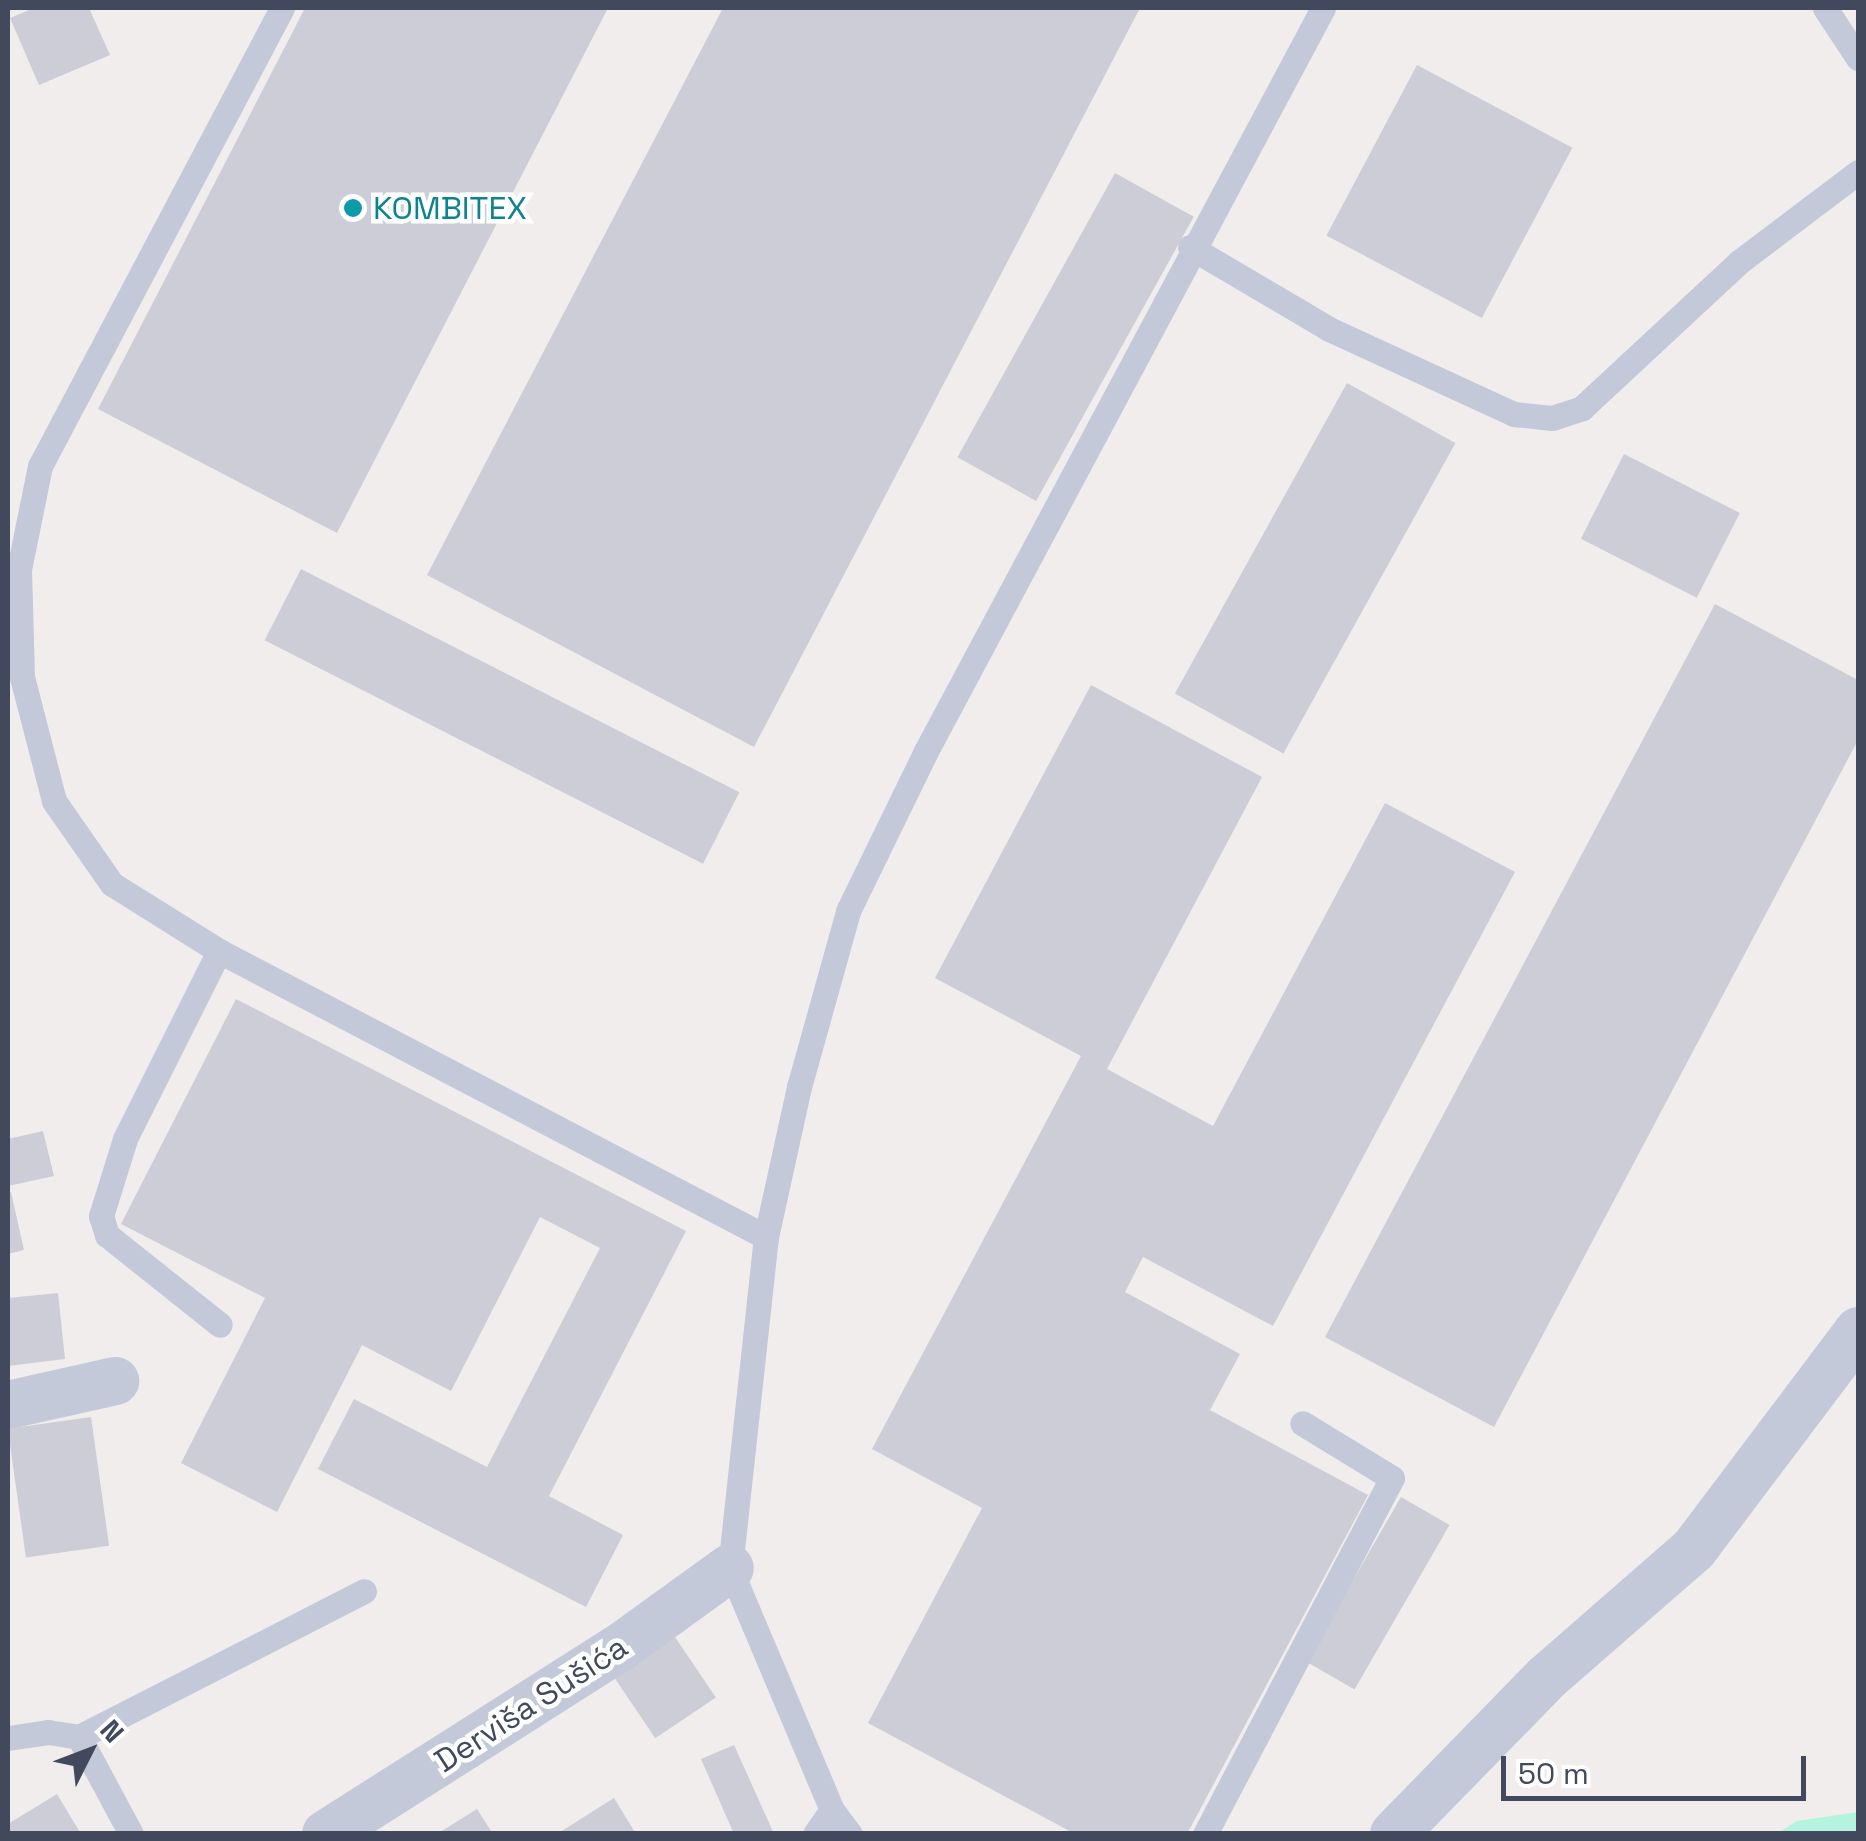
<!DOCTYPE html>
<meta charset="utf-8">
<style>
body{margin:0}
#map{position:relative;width:1866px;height:1841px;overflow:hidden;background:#f0edec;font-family:"Space Grotesk",sans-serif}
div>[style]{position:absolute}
.green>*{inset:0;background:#b4f4df}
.building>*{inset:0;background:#cccdd6;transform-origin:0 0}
.lane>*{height:25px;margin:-12.5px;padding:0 12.5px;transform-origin:12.5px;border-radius:12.5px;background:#c4c9d9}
.street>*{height:48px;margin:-24px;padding:0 24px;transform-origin:24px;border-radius:24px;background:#c4c9d9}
.dots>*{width:28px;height:28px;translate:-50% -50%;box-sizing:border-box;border:5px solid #fff;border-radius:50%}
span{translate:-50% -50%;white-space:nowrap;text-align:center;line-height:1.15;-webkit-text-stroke:9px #fff;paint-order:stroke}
.culture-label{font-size:32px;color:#0d838f}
.left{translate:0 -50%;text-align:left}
.street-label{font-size:32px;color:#43495d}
.frame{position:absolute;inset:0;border:10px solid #43495d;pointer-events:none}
.north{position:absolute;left:40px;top:1701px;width:100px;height:100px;-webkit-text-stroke:8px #fff;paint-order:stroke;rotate:48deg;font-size:28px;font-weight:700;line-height:40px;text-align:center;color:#43495d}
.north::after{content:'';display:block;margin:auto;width:35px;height:45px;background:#43495d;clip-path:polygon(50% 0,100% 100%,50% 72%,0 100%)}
.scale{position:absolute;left:1501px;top:1756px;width:305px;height:45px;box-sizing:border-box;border:5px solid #43495d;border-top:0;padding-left:12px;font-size:30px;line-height:35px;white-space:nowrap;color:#43495d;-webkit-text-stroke:8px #fff;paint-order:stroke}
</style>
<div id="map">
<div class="green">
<i style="clip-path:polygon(1858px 1812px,1858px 1833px,1778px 1833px,1797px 1821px)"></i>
</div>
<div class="building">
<i style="clip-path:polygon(34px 8px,89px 8px,110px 55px,39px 85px,10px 18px)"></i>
<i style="clip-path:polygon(305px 8px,608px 8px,337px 533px,98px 409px)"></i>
<i style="clip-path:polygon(723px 8px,1140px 8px,754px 747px,427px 575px)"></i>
<i style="left:1417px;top:65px;width:176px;height:193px;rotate:28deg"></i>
<i style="left:1115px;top:173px;width:90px;height:325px;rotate:29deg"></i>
<i style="left:1347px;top:383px;width:124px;height:355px;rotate:29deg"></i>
<i style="left:1624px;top:454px;width:130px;height:95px;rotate:27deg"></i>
<i style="left:301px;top:569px;width:492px;height:80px;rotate:27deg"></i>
<i style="clip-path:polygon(1715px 604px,1858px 680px,1858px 740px,1494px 1427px,1325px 1337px)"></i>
<i style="clip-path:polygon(1091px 685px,1262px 777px,1107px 1069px,1213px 1126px,1385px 803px,1515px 872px,1273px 1326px,1143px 1257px,1125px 1292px,1240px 1354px,1210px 1410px,1368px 1495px,1187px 1834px,1075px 1834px,868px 1723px,982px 1508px,872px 1449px,1081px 1056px,935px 978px)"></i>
<i style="clip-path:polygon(236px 999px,686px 1231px,549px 1496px,623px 1535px,586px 1607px,318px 1469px,354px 1399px,487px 1467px,600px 1248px,540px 1217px,451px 1391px,362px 1345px,277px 1512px,181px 1463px,265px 1298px,121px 1224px)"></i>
<i style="clip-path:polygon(43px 1131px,54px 1176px,8px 1186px,8px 1139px)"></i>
<i style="clip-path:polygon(11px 1192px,24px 1250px,8px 1254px,8px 1193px)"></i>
<i style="clip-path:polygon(58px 1293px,65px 1359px,8px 1366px,8px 1298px)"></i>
<i style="left:91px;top:1417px;width:130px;height:84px;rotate:82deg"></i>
<i style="left:1401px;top:1497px;width:56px;height:190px;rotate:30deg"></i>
<i style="left:675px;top:1637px;width:73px;height:73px;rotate:56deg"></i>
<i style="clip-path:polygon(734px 1745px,774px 1834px,734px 1834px,701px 1759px)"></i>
<i style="clip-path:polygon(57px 1794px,81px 1834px,8px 1834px,8px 1824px)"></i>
<i style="clip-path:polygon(614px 1798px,636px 1834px,557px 1834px)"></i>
<i style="clip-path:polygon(477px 1809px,493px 1834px,437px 1834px)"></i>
</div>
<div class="lane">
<i style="left:282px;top:8px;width:518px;rotate:117.85deg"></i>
<i style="left:40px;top:466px;width:105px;rotate:101.5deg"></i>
<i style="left:19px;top:569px;width:108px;rotate:88.4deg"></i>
<i style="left:22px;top:677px;width:128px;rotate:75.5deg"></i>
<i style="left:54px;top:801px;width:101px;rotate:55.1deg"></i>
<i style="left:112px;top:884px;width:126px;rotate:32.1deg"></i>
<i style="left:219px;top:951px;width:617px;rotate:27.6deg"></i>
<i style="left:1825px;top:8px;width:60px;rotate:56.6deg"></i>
<i style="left:1190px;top:247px;width:161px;rotate:30.5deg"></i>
<i style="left:1329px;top:329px;width:204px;rotate:24.7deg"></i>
<i style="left:1514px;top:414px;width:38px;rotate:6deg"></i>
<i style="left:1552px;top:418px;width:32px;rotate:-18deg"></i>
<i style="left:1582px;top:408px;width:214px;rotate:-42.9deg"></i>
<i style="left:1739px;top:262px;width:149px;rotate:-37.1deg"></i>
<i style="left:219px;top:951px;width:210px;rotate:116.6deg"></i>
<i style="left:125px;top:1139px;width:81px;rotate:107.3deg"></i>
<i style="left:101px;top:1216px;width:20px;rotate:72deg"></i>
<i style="left:107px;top:1235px;width:144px;rotate:38.5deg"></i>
<i style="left:79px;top:1737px;width:320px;rotate:-27.1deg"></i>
<i style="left:8px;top:1738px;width:40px;rotate:-8.5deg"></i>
<i style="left:48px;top:1732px;width:31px;rotate:9deg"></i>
<i style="left:79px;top:1737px;width:110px;rotate:61.8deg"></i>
<i style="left:815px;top:1834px;width:29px;rotate:-55deg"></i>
<i style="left:850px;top:1834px;width:30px;rotate:-127deg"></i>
<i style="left:832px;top:1810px;width:263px;rotate:-112.9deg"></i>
<i style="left:730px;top:1568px;width:333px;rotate:-83.8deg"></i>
<i style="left:766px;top:1237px;width:154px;rotate:-77.6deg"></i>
<i style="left:799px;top:1087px;width:183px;rotate:-74.4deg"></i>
<i style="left:848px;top:911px;width:178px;rotate:-64deg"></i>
<i style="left:926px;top:751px;width:842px;rotate:-61.88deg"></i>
<i style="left:1205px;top:1834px;width:402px;rotate:-62.3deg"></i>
<i style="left:1392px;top:1478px;width:105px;rotate:-148.6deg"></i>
</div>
<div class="street">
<i style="left:8px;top:1405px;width:110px;rotate:-12.6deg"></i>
<i style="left:326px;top:1834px;width:346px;rotate:-32.4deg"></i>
<i style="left:618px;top:1649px;width:138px;rotate:-35.9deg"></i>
<i style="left:1394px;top:1834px;width:216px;rotate:-45.7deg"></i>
<i style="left:1545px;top:1679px;width:198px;rotate:-41.1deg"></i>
<i style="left:1694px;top:1549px;width:273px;rotate:-53deg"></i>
</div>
<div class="dots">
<i style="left:353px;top:208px;background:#0f9aa8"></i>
</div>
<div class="culture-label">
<span class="left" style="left:373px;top:208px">KOMBITEX</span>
</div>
<div class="street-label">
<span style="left:531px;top:1704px;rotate:-33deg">Derviša Sušića</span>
</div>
<div class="frame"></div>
<div class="north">N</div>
<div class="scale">50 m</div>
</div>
